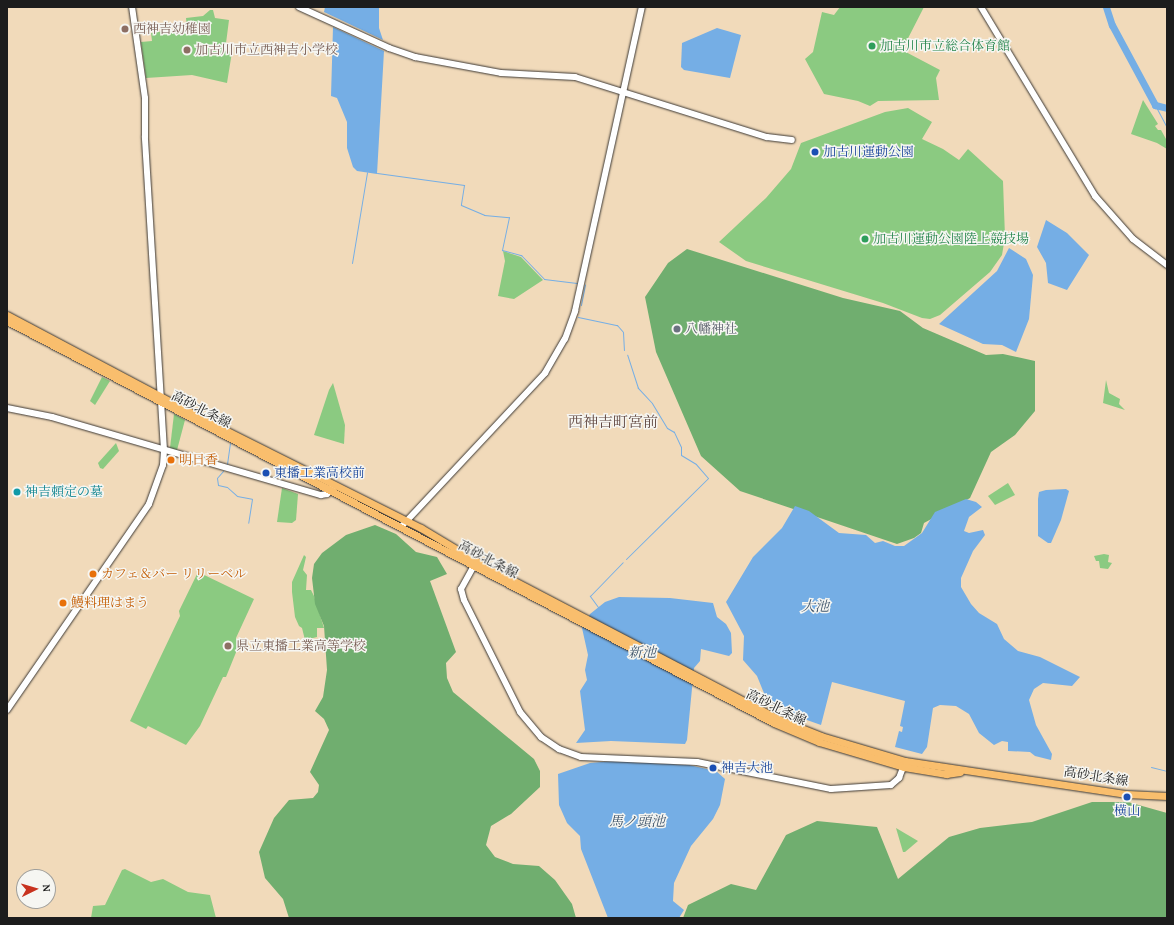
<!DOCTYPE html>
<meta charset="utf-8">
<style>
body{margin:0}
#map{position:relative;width:1174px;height:925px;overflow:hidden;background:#f1daba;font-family:"Gentium Book Plus","Noto Serif JP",serif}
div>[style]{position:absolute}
.green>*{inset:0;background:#8bca81}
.forest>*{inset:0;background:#70ae6f}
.water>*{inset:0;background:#75aee5}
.stream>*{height:1px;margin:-0.5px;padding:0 0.5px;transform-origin:0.5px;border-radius:0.5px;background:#75aee5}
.river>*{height:7px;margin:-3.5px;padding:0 3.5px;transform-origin:3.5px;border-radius:3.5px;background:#75aee5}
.roads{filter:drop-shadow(0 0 1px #3c3834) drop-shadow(0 0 1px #3c3834)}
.tertiary>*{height:6px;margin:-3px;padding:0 3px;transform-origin:3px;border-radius:3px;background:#fff}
.primary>*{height:7px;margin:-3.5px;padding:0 3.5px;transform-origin:3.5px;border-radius:3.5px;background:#f9be6d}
.dots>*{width:11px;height:11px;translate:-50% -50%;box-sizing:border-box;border:2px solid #f6f6f2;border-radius:50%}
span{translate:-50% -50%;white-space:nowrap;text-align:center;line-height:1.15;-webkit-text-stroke:3px #f6f6f2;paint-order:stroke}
.education-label{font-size:13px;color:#785e54}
.left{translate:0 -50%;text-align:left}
.leisure-label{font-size:13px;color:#27864d}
.transit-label{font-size:13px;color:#164399}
.worship-label{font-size:13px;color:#5b616d}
.street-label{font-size:13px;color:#1c1c1c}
.food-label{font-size:13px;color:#c56008}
.culture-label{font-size:13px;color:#0d838f}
.water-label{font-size:14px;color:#40566c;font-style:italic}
.quarter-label{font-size:15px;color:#634a43}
.frame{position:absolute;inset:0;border:8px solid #1c1c1c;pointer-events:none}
.north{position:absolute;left:16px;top:869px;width:40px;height:40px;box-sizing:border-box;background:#f6f6f2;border:1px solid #9f9f9c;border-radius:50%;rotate:85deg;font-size:11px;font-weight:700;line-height:16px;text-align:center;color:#1c1c1c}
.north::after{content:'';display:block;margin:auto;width:14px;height:18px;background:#c8321e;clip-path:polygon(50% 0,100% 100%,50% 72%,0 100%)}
</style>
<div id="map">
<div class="green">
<i style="clip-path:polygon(840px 7px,924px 7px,902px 50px,940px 70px,936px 78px,939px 100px,878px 101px,870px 106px,858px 101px,824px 94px,805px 59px,813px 52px,822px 12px,834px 15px)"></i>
<i style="clip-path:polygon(210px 10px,213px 10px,215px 18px,229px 20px,225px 51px,232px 52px,227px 83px,192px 75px,146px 78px,141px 42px,152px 41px,151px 33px,187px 28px,186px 18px,203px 16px)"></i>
<i style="clip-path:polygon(1143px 100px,1158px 124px,1155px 126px,1158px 130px,1161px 130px,1166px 139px,1167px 149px,1157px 143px,1131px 134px)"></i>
<i style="clip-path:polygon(908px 108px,932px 122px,922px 139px,943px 149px,959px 160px,968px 149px,1003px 181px,1005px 237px,1002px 255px,990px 272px,940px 315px,930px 319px,922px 318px,883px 303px,746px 261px,719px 242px,766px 198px,791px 169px,801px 143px,885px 112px)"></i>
<i style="clip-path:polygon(503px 251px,521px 257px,543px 280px,514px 299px,498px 296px,505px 261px)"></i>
<i style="clip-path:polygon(102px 377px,110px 381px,95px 405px,90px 401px)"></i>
<i style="clip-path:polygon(1106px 380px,1109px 393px,1120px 399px,1119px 404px,1125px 410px,1103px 403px)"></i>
<i style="clip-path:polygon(333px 383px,345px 425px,344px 444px,314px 435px,329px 390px)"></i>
<i style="clip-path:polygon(174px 414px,185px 420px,177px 450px,170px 448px)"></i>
<i style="clip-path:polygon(116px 443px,119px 451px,103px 469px,100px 468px,98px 463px)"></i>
<i style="clip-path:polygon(1008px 483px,1015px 495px,995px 505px,988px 496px)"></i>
<i style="clip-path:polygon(282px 488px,298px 494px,296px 520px,292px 523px,277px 522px)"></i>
<i style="clip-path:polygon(1104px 554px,1109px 555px,1108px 562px,1112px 563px,1108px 569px,1100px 568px,1099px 561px,1096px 561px,1094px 556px)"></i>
<i style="clip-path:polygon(304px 555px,306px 557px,303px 570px,307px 575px,306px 590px,311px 590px,314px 596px,324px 628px,317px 628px,317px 637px,305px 640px,302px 628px,299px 626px,295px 617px,292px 592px,292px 582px)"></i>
<i style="clip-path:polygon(198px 572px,254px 599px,236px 638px,239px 645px,226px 677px,223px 677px,200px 726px,186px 745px,148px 726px,146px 729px,130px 721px,180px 616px,179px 611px)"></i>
<i style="clip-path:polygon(896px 828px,918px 841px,905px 852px,903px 852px)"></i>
<i style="clip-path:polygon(125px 869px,151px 882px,163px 879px,188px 892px,210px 895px,216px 918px,91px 918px,93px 906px,105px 905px,122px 870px)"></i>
</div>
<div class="forest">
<i style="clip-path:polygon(687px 249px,843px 298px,900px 311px,923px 328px,986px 355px,1003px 354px,1035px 361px,1035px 411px,1015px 435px,991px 452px,970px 498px,924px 523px,921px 533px,914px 538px,897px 544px,740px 491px,701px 456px,656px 352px,645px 297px,668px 263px)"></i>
<i style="clip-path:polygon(375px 525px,396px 534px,416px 552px,437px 557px,447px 574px,430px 581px,456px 652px,446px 663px,447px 678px,453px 692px,534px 759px,540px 771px,540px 787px,511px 814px,491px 826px,486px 845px,495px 857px,513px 864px,539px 866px,555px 880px,572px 904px,576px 918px,289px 918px,283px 899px,265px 878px,259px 852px,274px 818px,289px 800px,313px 798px,318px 792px,319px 785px,310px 772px,329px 730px,324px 719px,315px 711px,323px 697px,327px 670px,324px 626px,315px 604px,312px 578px,314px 564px,322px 553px,346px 535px)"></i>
<i style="clip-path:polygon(1092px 802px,1128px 802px,1167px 813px,1167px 918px,683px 918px,688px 905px,731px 884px,756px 890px,786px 835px,817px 821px,877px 827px,898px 879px,949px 837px,980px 828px,1032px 822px)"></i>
</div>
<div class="water">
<i style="clip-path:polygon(325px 7px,379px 7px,379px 28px,383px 40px,324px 12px)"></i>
<i style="clip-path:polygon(333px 27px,384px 51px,377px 174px,357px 171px,353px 167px,347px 148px,347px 122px,337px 98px,331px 96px)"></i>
<i style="clip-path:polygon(717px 28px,741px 35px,730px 78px,684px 70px,681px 67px,682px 43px)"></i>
<i style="clip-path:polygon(1046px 220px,1067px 233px,1089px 255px,1067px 290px,1048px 283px,1046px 263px,1037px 247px)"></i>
<i style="clip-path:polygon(1009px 248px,1026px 259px,1033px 275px,1029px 319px,1016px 352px,1002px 345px,983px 344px,939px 324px,997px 271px)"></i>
<i style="clip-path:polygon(1046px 490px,1066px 489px,1069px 491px,1061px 520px,1051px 543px,1048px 543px,1038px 536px,1038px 499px,1039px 492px)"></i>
<i style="clip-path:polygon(966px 499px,976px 502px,982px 507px,969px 517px,964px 531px,969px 533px,983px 530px,985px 535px,973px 551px,961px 578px,961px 587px,971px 604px,979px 613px,997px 624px,1004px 639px,1018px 651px,1040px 657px,1080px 677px,1072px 686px,1043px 683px,1034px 689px,1029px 700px,1036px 725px,1052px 754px,1051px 760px,1035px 756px,1030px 752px,1008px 751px,1008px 742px,1002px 741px,994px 745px,979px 733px,969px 714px,956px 706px,940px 705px,933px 708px,927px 747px,922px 754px,895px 747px,899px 731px,902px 732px,903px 727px,900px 726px,905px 701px,832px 682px,821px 725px,787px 713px,788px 711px,768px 703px,757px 676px,743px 660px,744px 636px,726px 602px,753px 557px,782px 528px,795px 506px,809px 511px,839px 533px,866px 535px,875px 543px,883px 541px,895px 546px,904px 546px,922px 533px,935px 512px)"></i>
<i style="clip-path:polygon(619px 597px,670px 598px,713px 603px,717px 617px,726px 624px,731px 633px,732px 653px,729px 656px,701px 649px,700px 661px,694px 668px,687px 740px,685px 744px,611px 741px,576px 743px,585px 730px,580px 691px,587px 680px,585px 670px,588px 655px,582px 628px,590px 614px,605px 602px)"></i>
<i style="clip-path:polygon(613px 761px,689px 765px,716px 771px,725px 779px,720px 805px,713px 819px,691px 846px,674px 883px,673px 901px,684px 910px,679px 918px,608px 918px,581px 849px,580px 836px,567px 823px,559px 805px,558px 774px,590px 763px)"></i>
</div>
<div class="stream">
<i style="left:1155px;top:105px;width:26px;rotate:62deg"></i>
<i style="left:377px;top:173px;width:88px;rotate:7.9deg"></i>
<i style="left:464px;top:185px;width:20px;rotate:99deg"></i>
<i style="left:461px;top:205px;width:25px;rotate:23deg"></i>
<i style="left:484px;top:215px;width:25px;rotate:5deg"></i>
<i style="left:509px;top:217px;width:34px;rotate:102deg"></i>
<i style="left:502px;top:250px;width:20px;rotate:15deg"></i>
<i style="left:521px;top:255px;width:33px;rotate:46deg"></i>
<i style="left:544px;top:279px;width:33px;rotate:7deg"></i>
<i style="left:352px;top:263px;width:92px;rotate:-80.6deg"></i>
<i style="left:581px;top:305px;width:21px;rotate:-79deg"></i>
<i style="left:578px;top:317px;width:40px;rotate:12deg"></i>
<i style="left:617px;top:325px;width:9px;rotate:49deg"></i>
<i style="left:623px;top:332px;width:18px;rotate:87deg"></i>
<i style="left:227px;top:464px;width:21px;rotate:-82deg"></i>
<i style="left:223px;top:471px;width:9px;rotate:131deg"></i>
<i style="left:217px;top:478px;width:7px;rotate:82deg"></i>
<i style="left:218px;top:485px;width:9px;rotate:13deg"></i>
<i style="left:227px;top:487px;width:13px;rotate:42deg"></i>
<i style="left:237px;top:496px;width:15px;rotate:11deg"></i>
<i style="left:252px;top:499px;width:24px;rotate:99deg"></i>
<i style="left:626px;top:559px;width:115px;rotate:-44.6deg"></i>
<i style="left:708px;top:478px;width:18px;rotate:-131deg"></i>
<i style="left:696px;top:464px;width:17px;rotate:-149deg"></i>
<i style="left:681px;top:455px;width:8px;rotate:-90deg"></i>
<i style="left:681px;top:447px;width:17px;rotate:-115deg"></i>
<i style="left:674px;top:432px;width:8px;rotate:-150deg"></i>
<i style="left:667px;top:428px;width:29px;rotate:-121deg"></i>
<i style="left:652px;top:403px;width:21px;rotate:-133deg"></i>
<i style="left:638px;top:388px;width:35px;rotate:-108deg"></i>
<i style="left:598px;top:607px;width:14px;rotate:-126deg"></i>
<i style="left:590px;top:596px;width:47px;rotate:-45.9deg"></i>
<i style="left:1151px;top:767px;width:16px;rotate:14deg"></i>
</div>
<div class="river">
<i style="left:1106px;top:7px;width:19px;rotate:72deg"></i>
<i style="left:1112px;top:25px;width:91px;rotate:61.7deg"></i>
<i style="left:1155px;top:105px;width:12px;rotate:14deg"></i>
</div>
<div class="roads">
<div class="tertiary">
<i style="left:299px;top:7px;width:99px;rotate:24.5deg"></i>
<i style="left:389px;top:48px;width:28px;rotate:19deg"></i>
<i style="left:415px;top:57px;width:87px;rotate:10.5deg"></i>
<i style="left:501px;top:73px;width:74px;rotate:3.1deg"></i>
<i style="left:575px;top:77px;width:201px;rotate:17.4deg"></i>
<i style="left:767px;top:137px;width:25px;rotate:7deg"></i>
<i style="left:981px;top:7px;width:221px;rotate:58.9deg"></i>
<i style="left:1095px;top:196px;width:57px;rotate:48.5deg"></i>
<i style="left:1133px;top:239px;width:43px;rotate:37.4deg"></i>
<i style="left:7px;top:408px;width:46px;rotate:11.3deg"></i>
<i style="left:52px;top:417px;width:280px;rotate:16.2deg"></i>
<i style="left:321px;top:495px;width:6px;rotate:-9deg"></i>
<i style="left:327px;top:494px;width:8px;rotate:-50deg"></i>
<i style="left:401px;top:527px;width:211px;rotate:-46.9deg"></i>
<i style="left:545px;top:373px;width:39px;rotate:-60deg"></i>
<i style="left:565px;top:339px;width:30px;rotate:-70deg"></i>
<i style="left:575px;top:311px;width:311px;rotate:-77.6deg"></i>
<i style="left:476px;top:562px;width:31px;rotate:119deg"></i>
<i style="left:461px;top:589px;width:11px;rotate:75deg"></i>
<i style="left:464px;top:600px;width:125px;rotate:63.4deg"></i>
<i style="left:520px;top:712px;width:33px;rotate:50deg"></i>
<i style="left:541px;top:737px;width:22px;rotate:34deg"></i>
<i style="left:559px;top:749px;width:23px;rotate:20deg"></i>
<i style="left:581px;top:757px;width:116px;rotate:2.5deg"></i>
<i style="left:697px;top:762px;width:137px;rotate:11.4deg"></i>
<i style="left:831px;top:789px;width:60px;rotate:-3.8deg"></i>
<i style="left:891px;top:785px;width:11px;rotate:-41deg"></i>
<i style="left:899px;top:778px;width:17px;rotate:-69deg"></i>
<i style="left:7px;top:710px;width:250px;rotate:-55.4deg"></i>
<i style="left:149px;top:504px;width:41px;rotate:-70.3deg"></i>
<i style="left:163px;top:465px;width:15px;rotate:-86deg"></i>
<i style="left:164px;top:450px;width:314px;rotate:-93.5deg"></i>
<i style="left:145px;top:137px;width:39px;rotate:-90deg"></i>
<i style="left:145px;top:98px;width:92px;rotate:-98.1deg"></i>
</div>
<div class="primary">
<i style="left:7px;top:315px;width:238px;rotate:27.9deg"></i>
<i style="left:217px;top:426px;width:228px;rotate:26.6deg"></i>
<i style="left:421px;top:528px;width:64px;rotate:31deg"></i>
<i style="left:476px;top:561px;width:339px;rotate:27.6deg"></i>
<i style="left:776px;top:718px;width:48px;rotate:21.8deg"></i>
<i style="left:821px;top:736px;width:88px;rotate:16.6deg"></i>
<i style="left:905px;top:761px;width:224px;rotate:8.5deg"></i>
<i style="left:1127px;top:794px;width:40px;rotate:2.9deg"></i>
<i style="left:7px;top:321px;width:866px;rotate:27.66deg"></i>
<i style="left:774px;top:723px;width:49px;rotate:22.9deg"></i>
<i style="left:819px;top:742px;width:89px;rotate:16.4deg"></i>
<i style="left:904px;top:767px;width:43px;rotate:9.5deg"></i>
<i style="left:946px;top:774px;width:14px;rotate:-8deg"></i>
</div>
</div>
<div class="dots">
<i style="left:125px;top:29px;background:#8d6e63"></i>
<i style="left:872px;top:46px;background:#2e9e5b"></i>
<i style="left:187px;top:50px;background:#8d6e63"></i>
<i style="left:815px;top:152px;background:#1a4fb4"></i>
<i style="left:865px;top:239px;background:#2e9e5b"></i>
<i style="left:677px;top:329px;background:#6b7280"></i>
<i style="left:171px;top:460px;background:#e8710a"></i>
<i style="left:266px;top:473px;background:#1a4fb4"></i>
<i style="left:17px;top:492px;background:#0f9aa8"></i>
<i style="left:93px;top:574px;background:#e8710a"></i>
<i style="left:63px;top:603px;background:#e8710a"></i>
<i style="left:228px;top:646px;background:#8d6e63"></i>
<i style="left:713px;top:768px;background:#1a4fb4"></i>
<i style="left:1127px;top:797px;background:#1a4fb4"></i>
</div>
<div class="education-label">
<span class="left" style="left:133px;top:29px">西神吉幼稚園</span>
<span class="left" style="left:195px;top:50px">加古川市立西神吉小学校</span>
<span class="left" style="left:236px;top:646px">県立東播工業高等学校</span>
</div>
<div class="leisure-label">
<span class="left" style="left:880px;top:46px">加古川市立総合体育館</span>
<span class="left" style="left:873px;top:239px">加古川運動公園陸上競技場</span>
</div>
<div class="transit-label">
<span class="left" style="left:823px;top:152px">加古川運動公園</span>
<span class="left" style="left:274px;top:473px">東播工業高校前</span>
<span class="left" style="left:721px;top:768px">神吉大池</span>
<span style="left:1127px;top:811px">横山</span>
</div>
<div class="worship-label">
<span class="left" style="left:685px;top:329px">八幡神社</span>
</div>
<div class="street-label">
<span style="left:201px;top:410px;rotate:27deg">高砂北条線</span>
<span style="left:488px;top:560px;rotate:28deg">高砂北条線</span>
<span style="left:776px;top:708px;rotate:26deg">高砂北条線</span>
<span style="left:1096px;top:777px;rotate:9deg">高砂北条線</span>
</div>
<div class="food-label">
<span class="left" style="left:179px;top:460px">明日香</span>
<span class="left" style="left:101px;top:574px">カフェ＆バー リリーベル</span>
<span class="left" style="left:71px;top:603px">鰻料理はまう</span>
</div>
<div class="culture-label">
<span class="left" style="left:25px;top:492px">神吉頼定の墓</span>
</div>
<div class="water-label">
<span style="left:815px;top:606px">大池</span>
<span style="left:642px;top:652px">新池</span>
<span style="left:637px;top:821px">馬ノ頭池</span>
</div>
<div class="quarter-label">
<span style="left:613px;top:422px">西神吉町宮前</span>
</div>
<div class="frame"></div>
<div class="north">N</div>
</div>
